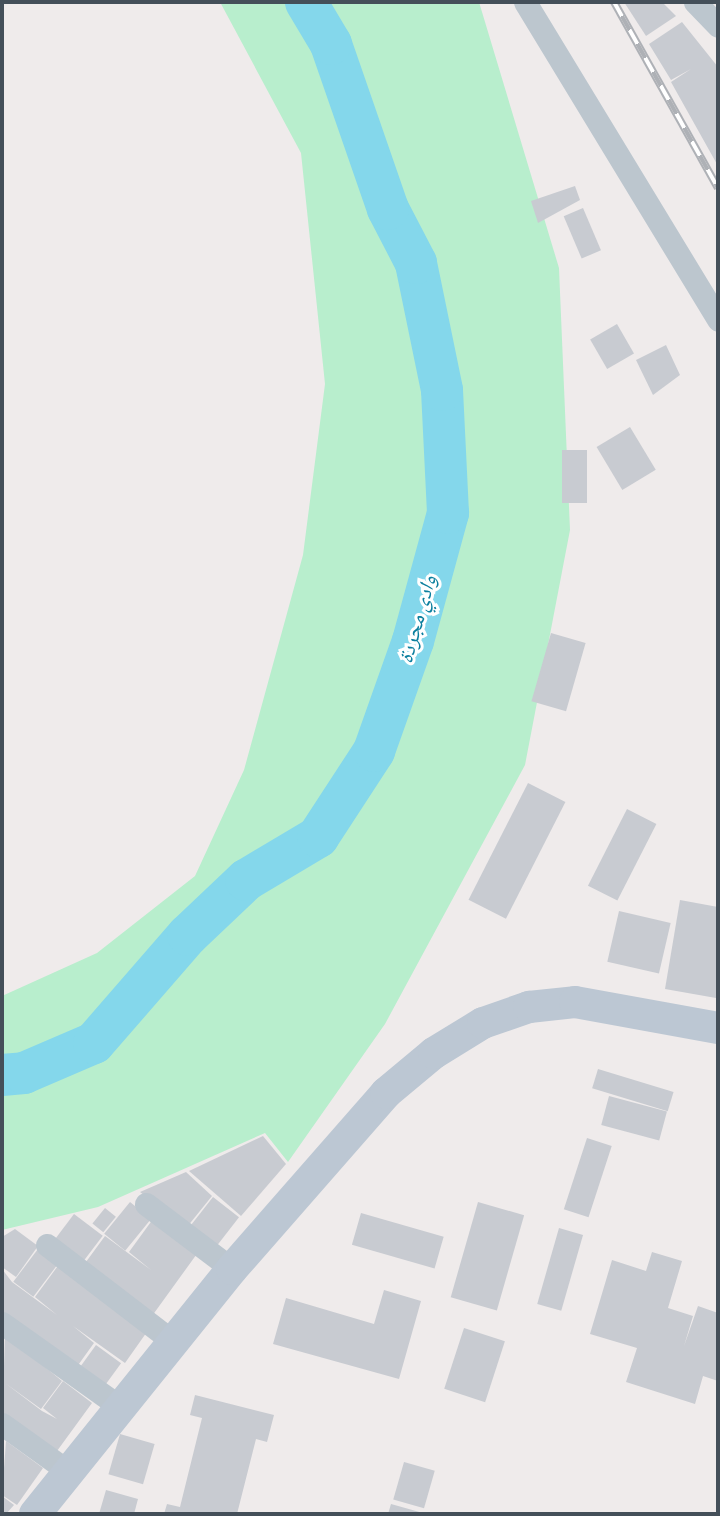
<!DOCTYPE html>
<meta charset="utf-8">
<style>
body{margin:0}
#map{position:relative;width:720px;height:1516px;overflow:hidden;background:#efebeb;font-family:Signika,"Noto Naskh Arabic",sans-serif}
div>[style]{position:absolute}
.green>*{inset:0;background:#b8eecd}
.river>*{height:42px;margin:-21px;padding:0 21px;transform-origin:21px;border-radius:21px;background:#84d7eb}
.building>*{inset:0;background:#c8cbd1;transform-origin:0 0}
.street>*{height:23px;margin:-11.5px;padding:0 11.5px;transform-origin:11.5px;border-radius:11.5px;background:#bcc6ce}
.secondary>*{height:32px;margin:-16px;padding:0 16px;transform-origin:16px;border-radius:16px;background:#bcc7d3}
.rail>*{height:8px;margin-top:-4px;transform-origin:0;background:repeating-linear-gradient(90deg,#fff 0 16px,#aeb1b6 0 32px);box-sizing:border-box;border-block:2px solid #aeb1b6}
span{translate:-50% -50%;white-space:nowrap;text-align:center;line-height:1.15;-webkit-text-stroke:6px #fff;paint-order:stroke}
.water-label{font-size:21px;color:#0b7f9e;font-style:italic}
.frame{position:absolute;inset:0;border:4px solid #444f59;pointer-events:none}
</style>
<div id="map">
<div class="green">
<i style="clip-path:polygon(220px 2px,479px 2px,559px 268px,570px 530px,525px 765px,385px 1024px,288px 1162px,265px 1133px,98px 1207px,2px 1230px,2px 996px,97px 953px,195px 876px,244px 770px,303px 555px,325px 384px,301px 153px)"></i>
</div>
<div class="river">
<i style="left:2px;top:1075px;width:22px;rotate:-5deg"></i>
<i style="left:24px;top:1073px;width:76px;rotate:-23.2deg"></i>
<i style="left:94px;top:1043px;width:143px;rotate:-49deg"></i>
<i style="left:188px;top:935px;width:80px;rotate:-43.5deg"></i>
<i style="left:246px;top:880px;width:84px;rotate:-30.8deg"></i>
<i style="left:318px;top:837px;width:103px;rotate:-56.9deg"></i>
<i style="left:374px;top:751px;width:117px;rotate:-70.5deg"></i>
<i style="left:413px;top:641px;width:133px;rotate:-74.7deg"></i>
<i style="left:448px;top:513px;width:123px;rotate:-92.8deg"></i>
<i style="left:442px;top:390px;width:130px;rotate:-101.6deg"></i>
<i style="left:416px;top:263px;width:61px;rotate:-117.4deg"></i>
<i style="left:388px;top:209px;width:175px;rotate:-109.1deg"></i>
<i style="left:331px;top:44px;width:49px;rotate:-120.8deg"></i>
</div>
<div class="building">
<i style="clip-path:polygon(624px 2px,662px 2px,676px 16px,646px 36px)"></i>
<i style="clip-path:polygon(682px 22px,718px 67px,718px 166px,671px 82px,691px 69px,671px 80px,649px 44px)"></i>
<i style="clip-path:polygon(575px 186px,580px 200px,538px 223px,531px 201px)"></i>
<i style="left:583px;top:208px;width:46px;height:21px;rotate:67deg"></i>
<i style="left:617px;top:324px;width:34px;height:31px;rotate:60deg"></i>
<i style="clip-path:polygon(666px 345px,680px 375px,653px 395px,636px 360px)"></i>
<i style="left:630px;top:427px;width:50px;height:39px;rotate:59deg"></i>
<i style="left:562px;top:450px;width:25px;height:53px"></i>
<i style="left:551px;top:633px;width:36px;height:71px;rotate:16deg"></i>
<i style="left:528px;top:783px;width:42px;height:131px;rotate:27deg"></i>
<i style="left:627px;top:809px;width:33px;height:86px;rotate:27deg"></i>
<i style="clip-path:polygon(680px 900px,718px 907px,716px 998px,665px 989px)"></i>
<i style="left:619px;top:911px;width:53px;height:52px;rotate:13deg"></i>
<i style="left:598px;top:1069px;width:79px;height:20px;rotate:17deg"></i>
<i style="left:609px;top:1096px;width:60px;height:30px;rotate:15deg"></i>
<i style="clip-path:polygon(263px 1136px,286px 1164px,241px 1216px,189px 1171px)"></i>
<i style="left:587px;top:1138px;width:26px;height:75px;rotate:18deg"></i>
<i style="clip-path:polygon(186px 1172px,212px 1196px,187px 1227px,140px 1192px)"></i>
<i style="left:213px;top:1197px;width:33px;height:41px;rotate:38deg"></i>
<i style="left:130px;top:1202px;width:27px;height:41px;rotate:39deg"></i>
<i style="left:478px;top:1202px;width:48px;height:99px;rotate:16deg"></i>
<i style="left:105px;top:1208px;width:14px;height:20px;rotate:39deg"></i>
<i style="left:361px;top:1213px;width:86px;height:33px;rotate:16deg"></i>
<i style="left:74px;top:1214px;width:36px;height:35px;rotate:37deg"></i>
<i style="clip-path:polygon(153px 1219px,199px 1251px,152px 1316px,83px 1266px,105px 1236px,151px 1270px,129px 1252px)"></i>
<i style="left:559px;top:1228px;width:25px;height:79px;rotate:16deg"></i>
<i style="clip-path:polygon(15px 1229px,38px 1246px,16px 1277px,2px 1267px,2px 1237px)"></i>
<i style="left:41px;top:1245px;width:25px;height:46px;rotate:37deg"></i>
<i style="clip-path:polygon(652px 1252px,682px 1261px,668px 1308px,693px 1316px,684px 1346px,698px 1306px,718px 1313px,718px 1381px,703px 1376px,695px 1404px,626px 1382px,637px 1348px,590px 1334px,612px 1260px,646px 1271px)"></i>
<i style="clip-path:polygon(60px 1263px,149px 1329px,125px 1363px,73px 1326px,94px 1343px,76px 1368px,2px 1320px,2px 1269px,12px 1282px,57px 1315px,35px 1297px)"></i>
<i style="clip-path:polygon(384px 1290px,421px 1301px,399px 1379px,273px 1344px,286px 1298px,374px 1324px)"></i>
<i style="left:464px;top:1328px;width:43px;height:64px;rotate:18deg"></i>
<i style="clip-path:polygon(5px 1334px,62px 1381px,41px 1409px,5px 1383px,42px 1411px,57px 1419px,43px 1408px,63px 1381px,92px 1403px,49px 1462px,2px 1429px)"></i>
<i style="left:96px;top:1345px;width:31px;height:32px;rotate:36deg"></i>
<i style="clip-path:polygon(195px 1395px,274px 1415px,267px 1442px,256px 1439px,237px 1514px,164px 1514px,167px 1504px,180px 1507px,202px 1418px,190px 1415px)"></i>
<i style="left:120px;top:1434px;width:36px;height:42px;rotate:16deg"></i>
<i style="clip-path:polygon(6px 1441px,43px 1468px,17px 1505px,2px 1495px)"></i>
<i style="left:404px;top:1462px;width:32px;height:39px;rotate:16deg"></i>
<i style="clip-path:polygon(106px 1490px,138px 1499px,134px 1514px,99px 1514px)"></i>
<i style="clip-path:polygon(2px 1496px,14px 1505px,6px 1514px,2px 1514px)"></i>
<i style="clip-path:polygon(391px 1504px,423px 1513px,423px 1514px,388px 1514px)"></i>
</div>
<div class="street">
<i style="left:525px;top:2px;width:372px;rotate:58.7deg"></i>
<i style="left:695px;top:2px;width:33px;rotate:46deg"></i>
<i style="left:146px;top:1204px;width:108px;rotate:37.1deg"></i>
<i style="left:47px;top:1245px;width:158px;rotate:37.5deg"></i>
<i style="left:2px;top:1323px;width:143px;rotate:35.4deg"></i>
<i style="left:2px;top:1424px;width:82px;rotate:35.6deg"></i>
</div>
<div class="secondary">
<i style="left:35px;top:1514px;width:314px;rotate:-51.2deg"></i>
<i style="left:232px;top:1269px;width:234px;rotate:-48.8deg"></i>
<i style="left:386px;top:1093px;width:62px;rotate:-39.8deg"></i>
<i style="left:434px;top:1053px;width:57px;rotate:-31.5deg"></i>
<i style="left:483px;top:1023px;width:49px;rotate:-19.2deg"></i>
<i style="left:529px;top:1007px;width:46px;rotate:-6.2deg"></i>
<i style="left:575px;top:1002px;width:145px;rotate:10.3deg"></i>
</div>
<div class="rail">
<i style="left:614px;top:2px;width:213px;rotate:60.8deg"></i>
</div>
<div class="water-label">
<span style="left:417px;top:619px;rotate:-74deg">وادي مجردة</span>
</div>
<div class="frame"></div>
</div>
